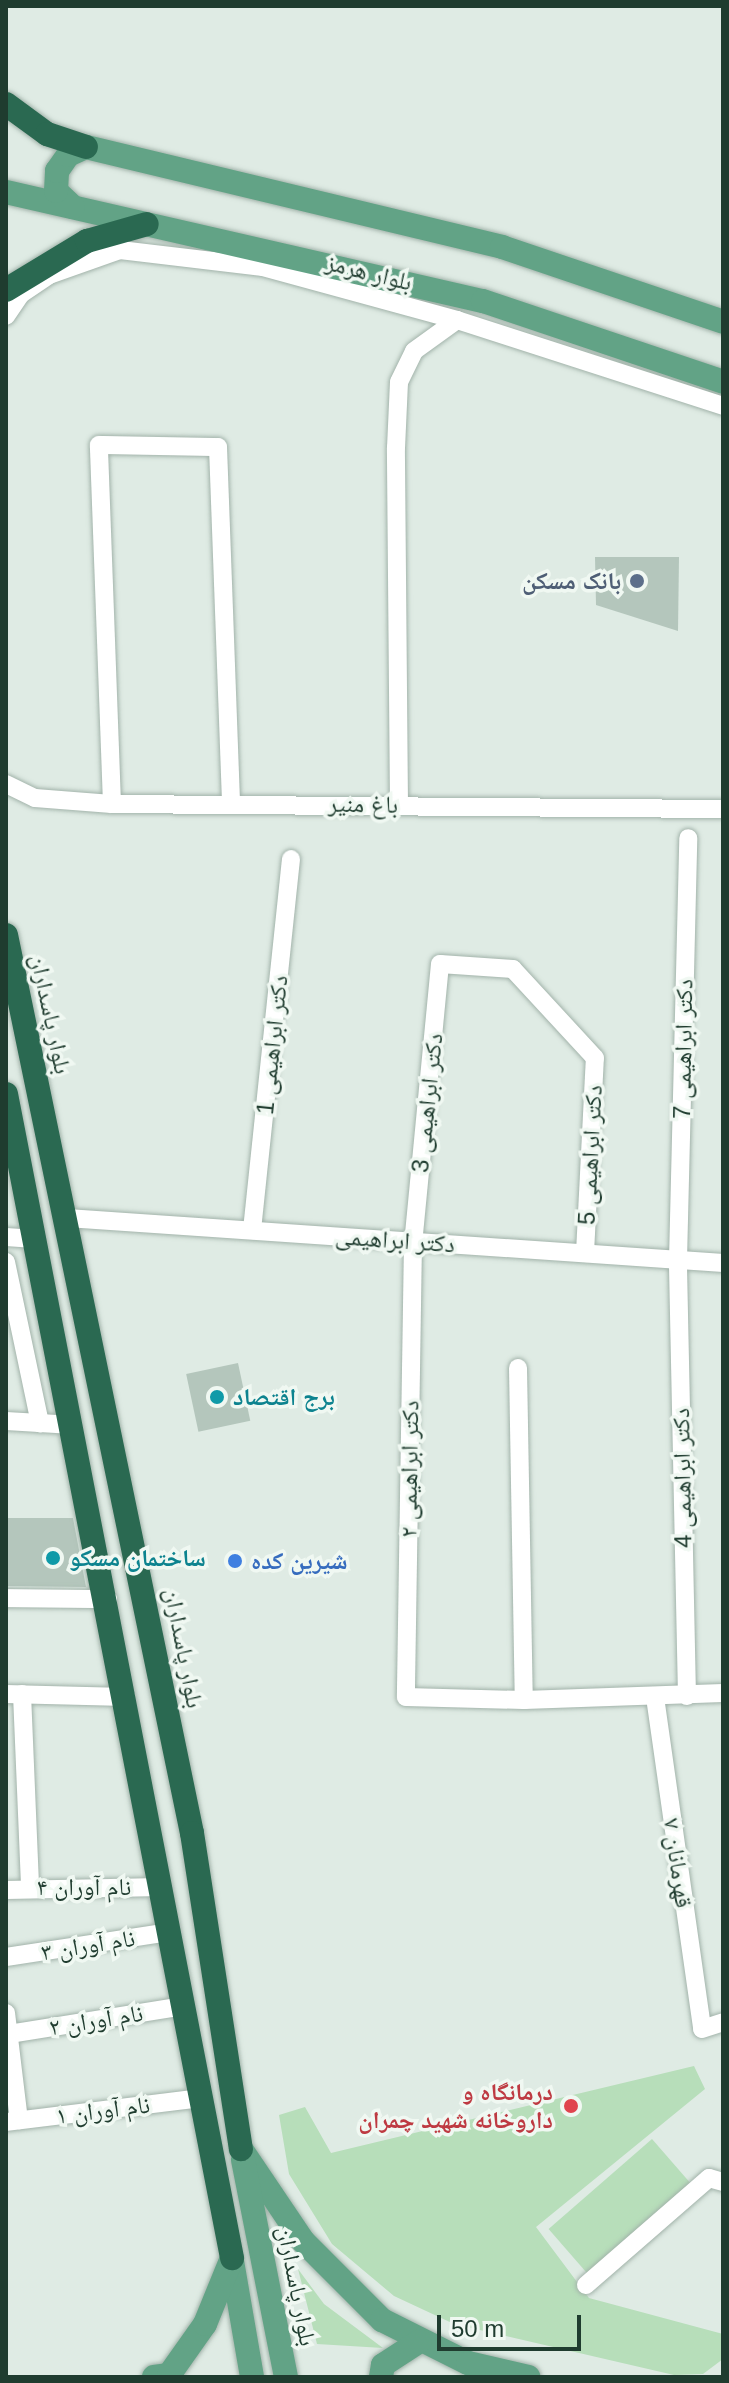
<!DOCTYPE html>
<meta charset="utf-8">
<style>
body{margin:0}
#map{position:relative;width:729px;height:2383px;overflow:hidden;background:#dfebe4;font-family:Helvetica,"Noto Naskh Arabic",sans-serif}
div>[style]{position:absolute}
.green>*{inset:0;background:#b7deba;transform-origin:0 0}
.building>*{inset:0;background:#b4c6bc;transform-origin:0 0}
.roads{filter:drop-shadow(0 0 2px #a2b3aa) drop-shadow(0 0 2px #a2b3aa)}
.minor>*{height:18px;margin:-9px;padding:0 9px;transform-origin:9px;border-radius:9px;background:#fff}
.major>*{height:24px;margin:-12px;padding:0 12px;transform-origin:12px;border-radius:12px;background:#62a386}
.highway>*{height:24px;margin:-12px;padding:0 12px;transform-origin:12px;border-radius:12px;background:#2a6951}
.dots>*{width:22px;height:22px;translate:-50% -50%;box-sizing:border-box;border:4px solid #f0f8f2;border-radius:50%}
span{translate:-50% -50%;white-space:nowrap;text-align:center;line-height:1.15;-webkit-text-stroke:7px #f0f8f2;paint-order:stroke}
.street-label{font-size:24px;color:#1f3c2f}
.service-label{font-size:24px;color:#4e5e75;font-weight:700}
.right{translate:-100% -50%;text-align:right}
.culture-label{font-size:24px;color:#0d838f;font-weight:700}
.left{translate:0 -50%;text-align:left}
.shop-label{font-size:24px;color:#366cbe;font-weight:700}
.health-label{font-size:24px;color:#be3a42;font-weight:700}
.frame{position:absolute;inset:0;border:8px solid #1f3c2f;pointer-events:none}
.scale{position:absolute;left:437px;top:2315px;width:144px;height:36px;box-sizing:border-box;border:4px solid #1f3c2f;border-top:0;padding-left:10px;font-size:24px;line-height:28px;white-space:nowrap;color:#1f3c2f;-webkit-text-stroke:6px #f0f8f2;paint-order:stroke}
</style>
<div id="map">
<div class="green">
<i style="clip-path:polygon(694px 2066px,705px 2089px,536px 2227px,589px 2298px,723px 2334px,723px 2359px,703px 2374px,674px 2375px,454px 2324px,394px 2296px,332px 2244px,289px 2174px,279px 2115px,305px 2107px,331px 2153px)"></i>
<i style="left:652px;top:2139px;width:63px;height:137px;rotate:49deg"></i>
<i style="clip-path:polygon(298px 2269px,324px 2304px,383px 2348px,317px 2344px)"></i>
</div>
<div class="building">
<i style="clip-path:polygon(595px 557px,679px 557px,678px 631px,596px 605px)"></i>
<i style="left:238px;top:1363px;width:59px;height:53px;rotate:78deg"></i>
<i style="clip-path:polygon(6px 1518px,73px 1518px,86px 1587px,6px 1586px)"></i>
</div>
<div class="roads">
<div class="minor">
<i style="left:6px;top:316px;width:27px;rotate:-56deg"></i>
<i style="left:21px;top:294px;width:34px;rotate:-34deg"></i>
<i style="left:49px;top:275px;width:75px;rotate:-19.4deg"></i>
<i style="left:120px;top:250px;width:144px;rotate:6.8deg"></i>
<i style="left:263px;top:267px;width:201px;rotate:15.3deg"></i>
<i style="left:6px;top:784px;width:32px;rotate:26deg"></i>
<i style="left:35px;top:798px;width:77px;rotate:4.5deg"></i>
<i style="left:112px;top:804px;width:611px;rotate:0.47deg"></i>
<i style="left:112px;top:804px;width:359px;rotate:-92.1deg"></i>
<i style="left:99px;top:445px;width:119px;rotate:1deg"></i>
<i style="left:218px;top:447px;width:355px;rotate:87.9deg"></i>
<i style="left:399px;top:805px;width:357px;rotate:-90.5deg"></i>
<i style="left:396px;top:448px;width:66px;rotate:-87.4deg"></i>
<i style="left:399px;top:382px;width:34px;rotate:-64deg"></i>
<i style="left:414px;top:351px;width:53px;rotate:-35.8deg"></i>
<i style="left:457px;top:320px;width:280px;rotate:17.9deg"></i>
<i style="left:67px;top:1218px;width:658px;rotate:3.92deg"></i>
<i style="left:252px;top:1230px;width:373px;rotate:-84deg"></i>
<i style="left:6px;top:1237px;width:29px;rotate:4deg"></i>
<i style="left:585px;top:1253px;width:195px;rotate:-87.1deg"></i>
<i style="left:595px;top:1058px;width:121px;rotate:-132.7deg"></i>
<i style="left:513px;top:969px;width:73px;rotate:-176.1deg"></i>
<i style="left:440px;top:964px;width:279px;rotate:95.5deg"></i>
<i style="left:413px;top:1242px;width:455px;rotate:90.9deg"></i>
<i style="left:406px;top:1697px;width:118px;rotate:1.5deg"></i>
<i style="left:524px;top:1700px;width:199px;rotate:-2deg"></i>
<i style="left:6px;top:1262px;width:165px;rotate:78.1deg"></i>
<i style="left:518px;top:1368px;width:332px;rotate:89deg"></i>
<i style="left:6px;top:1421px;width:67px;rotate:3.4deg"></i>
<i style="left:6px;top:1598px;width:102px;rotate:0.6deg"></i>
<i style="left:6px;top:1694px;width:120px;rotate:1.4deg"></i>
<i style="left:22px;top:1694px;width:193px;rotate:87.6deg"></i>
<i style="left:687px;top:1696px;width:436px;rotate:-91.2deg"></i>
<i style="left:678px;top:1260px;width:422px;rotate:-88.6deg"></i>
<i style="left:655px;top:1697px;width:335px;rotate:81.9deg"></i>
<i style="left:702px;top:2029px;width:22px;rotate:-18deg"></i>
<i style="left:6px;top:1890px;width:156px;rotate:-1.1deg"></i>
<i style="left:6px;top:1957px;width:166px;rotate:-8.7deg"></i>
<i style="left:6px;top:2013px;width:108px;rotate:83.1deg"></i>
<i style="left:9px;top:2034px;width:177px;rotate:-9.1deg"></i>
<i style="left:6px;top:2122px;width:196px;rotate:-7deg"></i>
<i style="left:586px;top:2285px;width:163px;rotate:-41deg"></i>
<i style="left:709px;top:2178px;width:15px;rotate:16deg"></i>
</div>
<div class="major">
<i style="left:6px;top:192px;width:489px;rotate:12.9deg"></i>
<i style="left:483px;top:301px;width:253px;rotate:18.6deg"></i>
<i style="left:73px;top:207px;width:23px;rotate:-137deg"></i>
<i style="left:56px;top:191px;width:20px;rotate:-87deg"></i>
<i style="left:57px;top:171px;width:19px;rotate:-55deg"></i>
<i style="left:68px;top:155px;width:20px;rotate:-24deg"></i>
<i style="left:86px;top:147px;width:428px;rotate:13.5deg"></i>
<i style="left:502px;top:247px;width:233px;rotate:18.7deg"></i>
<i style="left:241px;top:2149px;width:111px;rotate:56deg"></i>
<i style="left:303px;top:2241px;width:112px;rotate:45deg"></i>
<i style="left:382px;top:2320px;width:96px;rotate:26.6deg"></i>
<i style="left:468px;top:2363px;width:62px;rotate:13.1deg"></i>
<i style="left:243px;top:2160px;width:221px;rotate:78.8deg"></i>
<i style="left:232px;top:2261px;width:118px;rotate:80.2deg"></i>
<i style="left:154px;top:2377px;width:15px;rotate:-8deg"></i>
<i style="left:169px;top:2375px;width:62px;rotate:-54.8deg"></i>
<i style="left:205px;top:2324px;width:71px;rotate:-67.8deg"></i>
<i style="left:381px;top:2377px;width:12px;rotate:-81deg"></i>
<i style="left:383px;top:2365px;width:44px;rotate:-33deg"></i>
</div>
<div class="highway">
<i style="left:6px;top:104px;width:51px;rotate:36.2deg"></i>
<i style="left:47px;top:134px;width:41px;rotate:18.4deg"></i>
<i style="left:6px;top:290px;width:95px;rotate:-31.2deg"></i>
<i style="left:87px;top:241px;width:62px;rotate:-15.8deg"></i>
<i style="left:6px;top:935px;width:917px;rotate:78.3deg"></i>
<i style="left:192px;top:1833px;width:320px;rotate:81.2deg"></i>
<i style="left:6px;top:1094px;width:1186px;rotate:79.01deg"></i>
</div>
</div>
<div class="dots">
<i style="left:637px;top:581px;background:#5c6f8a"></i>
<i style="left:217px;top:1397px;background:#0f9aa8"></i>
<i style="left:53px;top:1558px;background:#0f9aa8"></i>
<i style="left:235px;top:1561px;background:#3f7fe0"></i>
<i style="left:571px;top:2106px;background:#e0444e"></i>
</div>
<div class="street-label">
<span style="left:369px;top:272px;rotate:14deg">بلوار هرمز</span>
<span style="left:363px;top:804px;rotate:1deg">باغ منیر</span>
<span style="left:51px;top:1014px;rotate:78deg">بلوار پاسداران</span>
<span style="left:272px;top:1045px;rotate:-84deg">دکتر ابراهیمی 1</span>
<span style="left:683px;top:1049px;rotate:-89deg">دکتر ابراهیمی 7</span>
<span style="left:427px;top:1103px;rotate:-84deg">دکتر ابراهیمی 3</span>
<span style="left:590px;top:1155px;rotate:-87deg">دکتر ابراهیمی 5</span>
<span style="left:395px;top:1240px;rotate:4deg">دکتر ابراهیمی</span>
<span style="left:409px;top:1469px;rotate:-89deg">دکتر ابراهیمی ۲</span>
<span style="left:682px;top:1478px;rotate:-91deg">دکتر ابراهیمی 4</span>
<span style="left:184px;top:1648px;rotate:79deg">بلوار پاسداران</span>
<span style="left:678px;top:1863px;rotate:82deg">قهرمانان ۷</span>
<span style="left:84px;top:1887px">نام آوران ۴</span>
<span style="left:88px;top:1945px;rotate:-9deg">نام آوران ۳</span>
<span style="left:96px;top:2020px;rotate:-9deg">نام آوران ۲</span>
<span style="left:103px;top:2110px;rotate:-7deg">نام آوران ۱</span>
<span style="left:297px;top:2286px;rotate:79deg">بلوار پاسداران</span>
</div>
<div class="service-label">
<span class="right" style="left:621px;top:581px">بانک مسکن</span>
</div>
<div class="culture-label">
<span class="left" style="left:233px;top:1397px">برج اقتصاد</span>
<span class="left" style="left:69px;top:1558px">ساختمان مسکو</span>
</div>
<div class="shop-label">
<span class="left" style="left:251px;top:1561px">شیرین کده</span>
</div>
<div class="health-label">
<span class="right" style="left:553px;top:2106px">درمانگاه و<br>داروخانه شهید چمران</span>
</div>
<div class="frame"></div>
<div class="scale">50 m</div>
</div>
